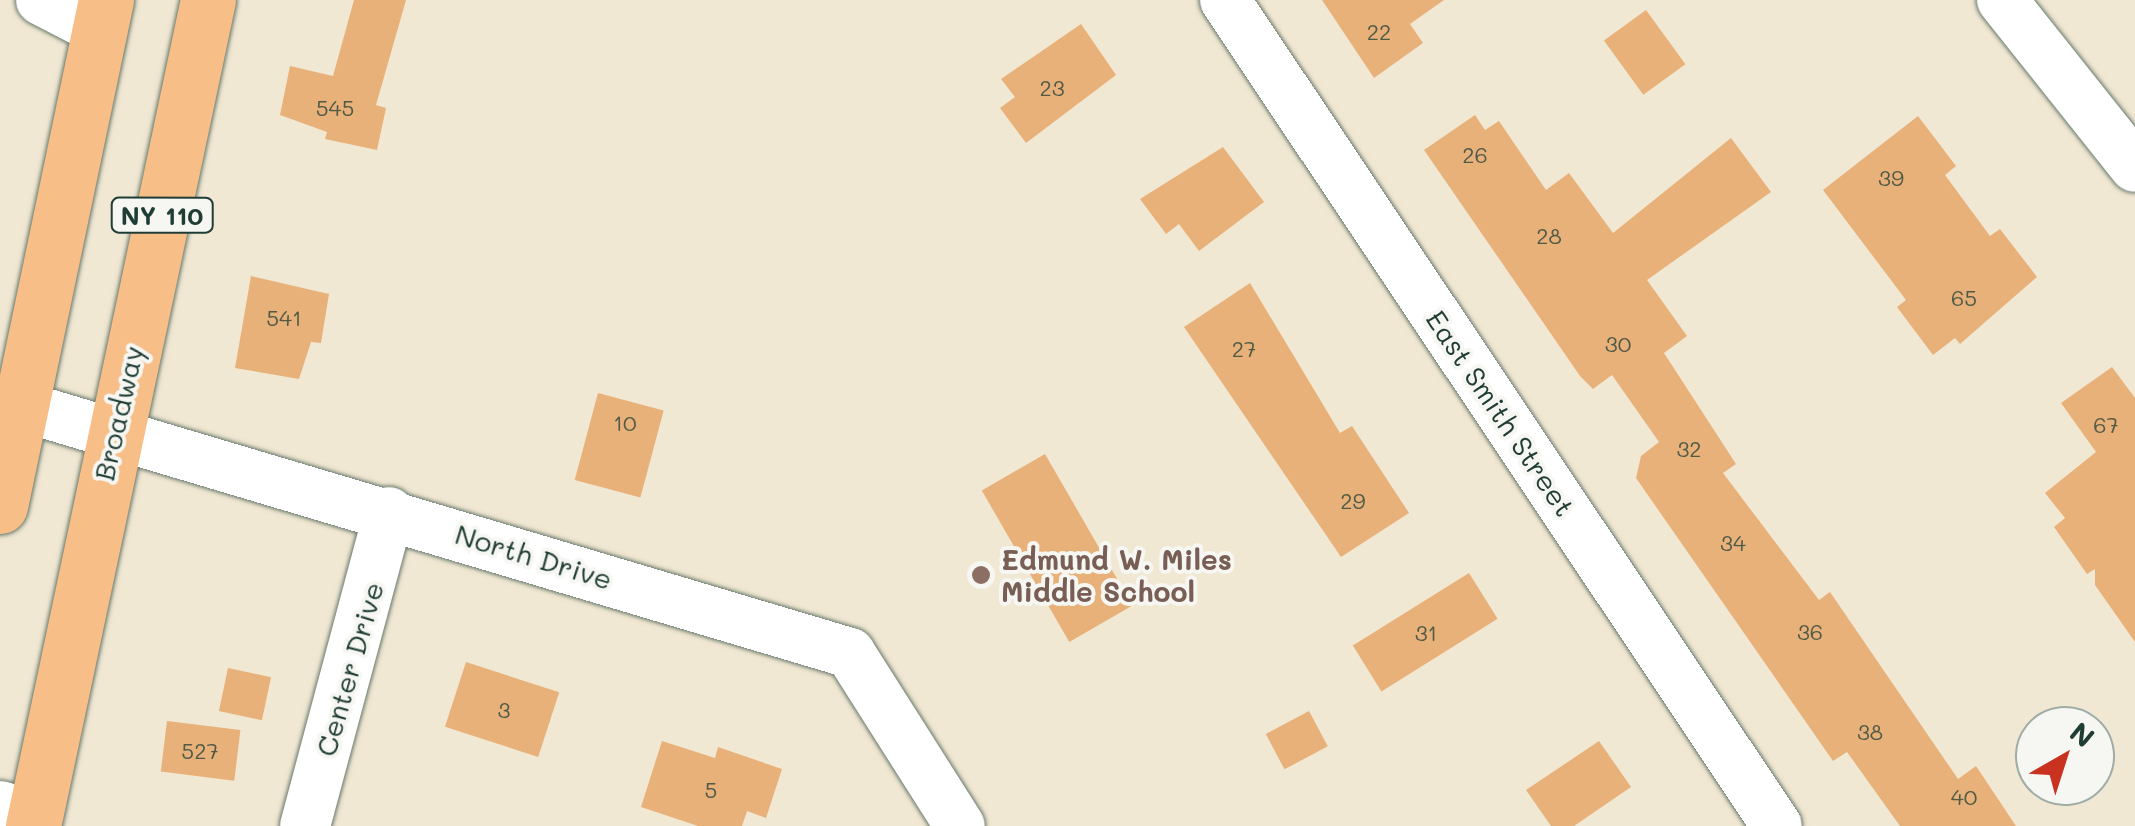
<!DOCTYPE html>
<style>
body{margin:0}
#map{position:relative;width:2135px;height:826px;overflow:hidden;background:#f1e8d3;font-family:Mali,sans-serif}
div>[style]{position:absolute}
.building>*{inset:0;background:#e8b17a;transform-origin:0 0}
.roads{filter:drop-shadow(0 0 2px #68796c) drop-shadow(0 0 2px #68796c)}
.street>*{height:50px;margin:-25px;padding:0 25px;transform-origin:25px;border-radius:25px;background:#fff}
.primary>*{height:55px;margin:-27.5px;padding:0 27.5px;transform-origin:27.5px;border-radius:27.5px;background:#f7be87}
.dots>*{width:28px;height:28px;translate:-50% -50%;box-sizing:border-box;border:5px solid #f6f6f2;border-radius:50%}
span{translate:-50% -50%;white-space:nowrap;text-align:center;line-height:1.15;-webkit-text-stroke:8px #f6f6f2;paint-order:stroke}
.number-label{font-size:22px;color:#515a46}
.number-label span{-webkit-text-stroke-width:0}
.shield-label span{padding:2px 8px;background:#f6f6f2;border:2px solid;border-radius:8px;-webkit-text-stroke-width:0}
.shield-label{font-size:25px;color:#1f3d34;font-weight:700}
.street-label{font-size:28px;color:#1f3d34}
.education-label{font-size:28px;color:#785e54;font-weight:700}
.left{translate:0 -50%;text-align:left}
.north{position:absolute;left:2015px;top:706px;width:100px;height:100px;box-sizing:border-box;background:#f6f6f2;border:2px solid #a0aca6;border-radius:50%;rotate:39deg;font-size:28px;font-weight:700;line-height:40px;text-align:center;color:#1f3d34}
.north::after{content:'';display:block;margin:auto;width:35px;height:45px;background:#c8321e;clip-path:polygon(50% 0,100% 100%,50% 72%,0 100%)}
</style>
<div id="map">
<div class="building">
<i style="clip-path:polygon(354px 0,406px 0,376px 105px,386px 108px,377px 150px,325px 139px,327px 132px,280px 115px,290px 66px,333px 76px)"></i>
<i style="clip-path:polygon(1322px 0,1444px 0,1410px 24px,1423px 43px,1374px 78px)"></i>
<i style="left:1646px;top:10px;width:67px;height:52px;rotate:54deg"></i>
<i style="clip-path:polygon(1081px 24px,1116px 75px,1026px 143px,1000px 108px,1015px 97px,1001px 79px)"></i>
<i style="clip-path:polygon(1475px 115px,1485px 130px,1499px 121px,1546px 190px,1569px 173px,1613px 233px,1731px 138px,1771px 192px,1647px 280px,1687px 336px,1664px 353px,1736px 464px,1723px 473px,1819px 600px,1830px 592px,1958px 779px,1976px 766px,2016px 826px,1900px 826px,1847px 752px,1833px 761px,1636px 478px,1641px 456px,1659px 442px,1612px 375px,1593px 389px,1580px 376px,1424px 150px)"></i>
<i style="clip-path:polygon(1918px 116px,1956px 166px,1945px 175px,1990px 236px,2000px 229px,2037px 277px,1960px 344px,1955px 338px,1933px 355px,1897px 307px,1906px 300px,1823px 190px)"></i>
<i style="clip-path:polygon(1223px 147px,1264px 202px,1199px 251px,1179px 224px,1166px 234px,1140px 199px)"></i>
<i style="clip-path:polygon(251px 276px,329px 294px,321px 343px,311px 342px,299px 379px,235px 368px)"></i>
<i style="clip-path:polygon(1250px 283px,1340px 433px,1352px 426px,1409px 513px,1341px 557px,1184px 327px)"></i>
<i style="clip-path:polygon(2112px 367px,2135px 398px,2135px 642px,2095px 585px,2095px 569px,2087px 574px,2054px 527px,2065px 518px,2045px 493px,2096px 452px,2061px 403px)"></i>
<i style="left:598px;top:393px;width:68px;height:90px;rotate:15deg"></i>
<i style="left:1045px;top:454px;width:175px;height:73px;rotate:60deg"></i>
<i style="left:1469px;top:573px;width:54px;height:137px;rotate:58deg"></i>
<i style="left:466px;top:662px;width:98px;height:68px;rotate:18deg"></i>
<i style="left:228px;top:668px;width:44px;height:44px;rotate:12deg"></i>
<i style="left:1309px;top:711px;width:40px;height:49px;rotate:62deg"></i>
<i style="left:167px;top:721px;width:74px;height:51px;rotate:7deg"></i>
<i style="clip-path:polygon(662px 741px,715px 758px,718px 747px,782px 769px,766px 818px,747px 811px,742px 826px,698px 826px,641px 807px)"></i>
<i style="clip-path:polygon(1599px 741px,1631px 787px,1574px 826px,1551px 826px,1526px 790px)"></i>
</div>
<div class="roads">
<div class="street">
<i style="left:41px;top:0;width:65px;rotate:27.3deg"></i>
<i style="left:1225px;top:0;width:993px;rotate:56.25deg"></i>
<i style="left:2002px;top:0;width:213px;rotate:51.5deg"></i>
<i style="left:21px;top:406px;width:865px;rotate:16.59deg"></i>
<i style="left:850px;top:653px;width:205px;rotate:57.6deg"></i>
<i style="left:0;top:806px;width:36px;rotate:16deg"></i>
<i style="left:305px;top:826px;width:325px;rotate:-75deg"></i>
</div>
<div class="primary">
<i style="left:0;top:506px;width:517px;rotate:-78.17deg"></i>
<i style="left:33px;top:826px;width:844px;rotate:-78.04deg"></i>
</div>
</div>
<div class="dots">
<i style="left:981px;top:575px;background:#8d6e63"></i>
</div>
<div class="number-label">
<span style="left:1379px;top:32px">22</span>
<span style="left:1052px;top:88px">23</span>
<span style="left:335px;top:108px">545</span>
<span style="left:1475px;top:155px">26</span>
<span style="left:1891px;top:178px">39</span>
<span style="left:1549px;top:236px">28</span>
<span style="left:1964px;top:298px">65</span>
<span style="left:284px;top:318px">541</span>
<span style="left:1618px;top:344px">30</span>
<span style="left:1244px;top:349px">27</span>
<span style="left:625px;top:423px">10</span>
<span style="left:2106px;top:425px">67</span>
<span style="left:1689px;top:449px">32</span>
<span style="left:1353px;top:501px">29</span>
<span style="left:1733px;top:543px">34</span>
<span style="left:1810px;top:632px">36</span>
<span style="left:1426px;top:633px">31</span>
<span style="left:504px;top:710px">3</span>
<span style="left:1870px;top:732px">38</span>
<span style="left:200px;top:751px">527</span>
<span style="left:711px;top:790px">5</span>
<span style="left:1964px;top:797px">40</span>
</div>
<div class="shield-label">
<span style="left:162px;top:215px">NY 110</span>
</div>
<div class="street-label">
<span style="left:118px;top:413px;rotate:-77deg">Broadway</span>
<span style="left:1501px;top:413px;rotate:56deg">East Smith Street</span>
<span style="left:534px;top:556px;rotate:17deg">North Drive</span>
<span style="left:349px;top:669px;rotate:-74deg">Center Drive</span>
</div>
<div class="education-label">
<span class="left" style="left:1001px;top:575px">Edmund W. Miles<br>Middle School</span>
</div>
<div class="north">N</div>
</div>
